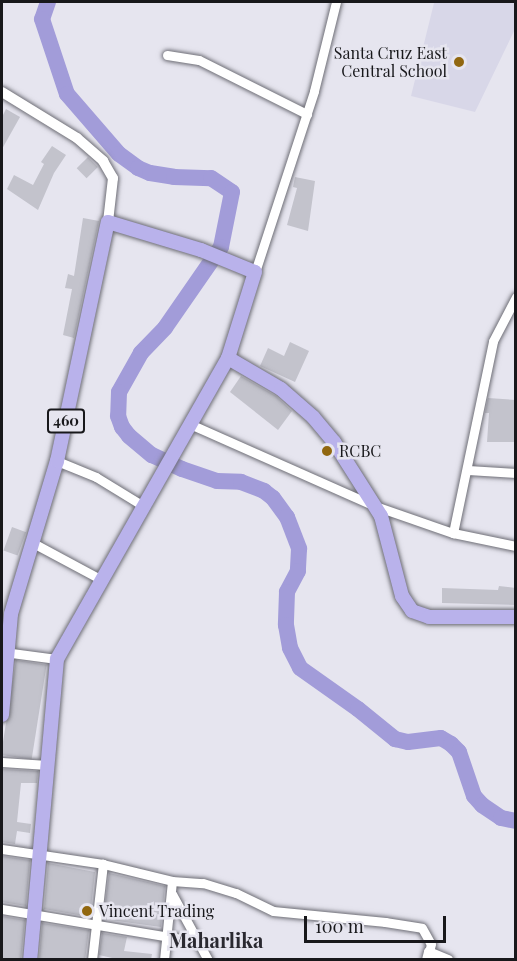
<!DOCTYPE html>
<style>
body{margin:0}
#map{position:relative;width:517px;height:961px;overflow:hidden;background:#e6e5ef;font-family:"Playfair Display",serif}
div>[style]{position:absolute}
.built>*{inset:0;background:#d8d7e8}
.river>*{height:16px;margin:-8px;padding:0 8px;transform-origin:8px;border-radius:8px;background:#a29cd9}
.building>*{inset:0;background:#c3c3cc;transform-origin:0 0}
.roads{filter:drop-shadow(0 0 2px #6e6e76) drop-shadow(0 0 2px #6e6e76)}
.minor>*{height:9px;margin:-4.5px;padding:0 4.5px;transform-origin:4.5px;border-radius:4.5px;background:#fff}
.tertiary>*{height:10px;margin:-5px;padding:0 5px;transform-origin:5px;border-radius:5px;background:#fff}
.primary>*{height:14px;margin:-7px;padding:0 7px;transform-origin:7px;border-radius:7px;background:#b9b2eb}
.dots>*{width:16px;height:16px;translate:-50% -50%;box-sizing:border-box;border:3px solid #e6e5ef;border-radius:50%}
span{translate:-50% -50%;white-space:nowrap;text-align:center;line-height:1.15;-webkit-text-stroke:5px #e6e5ef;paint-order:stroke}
.shield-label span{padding:2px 4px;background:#e6e5ef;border:2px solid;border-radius:4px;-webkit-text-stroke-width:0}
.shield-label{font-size:15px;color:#18181b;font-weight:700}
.poi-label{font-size:16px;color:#18181b}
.right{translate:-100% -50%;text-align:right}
.left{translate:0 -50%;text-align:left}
.quarter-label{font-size:20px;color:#2a2930;font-weight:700}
.frame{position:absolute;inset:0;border:3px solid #18181b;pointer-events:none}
.scale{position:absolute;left:304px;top:916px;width:142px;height:27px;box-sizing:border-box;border:3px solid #18181b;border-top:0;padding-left:8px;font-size:18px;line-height:21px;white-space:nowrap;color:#18181b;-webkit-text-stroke:4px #e6e5ef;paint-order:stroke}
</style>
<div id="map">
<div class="built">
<i style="clip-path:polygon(426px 2px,515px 2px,515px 29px,475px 112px,411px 96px,434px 3px)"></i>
</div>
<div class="river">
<i style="left:48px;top:2px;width:18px;rotate:109deg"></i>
<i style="left:42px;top:19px;width:79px;rotate:71.6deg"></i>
<i style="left:67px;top:94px;width:79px;rotate:49.1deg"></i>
<i style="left:119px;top:154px;width:24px;rotate:36deg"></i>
<i style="left:138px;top:168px;width:13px;rotate:23deg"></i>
<i style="left:150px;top:173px;width:24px;rotate:9deg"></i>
<i style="left:174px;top:177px;width:37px;rotate:2deg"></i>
<i style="left:211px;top:178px;width:25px;rotate:34deg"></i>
<i style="left:232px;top:192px;width:56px;rotate:101.3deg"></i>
<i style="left:221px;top:247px;width:98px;rotate:124.7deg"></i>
<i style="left:165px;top:328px;width:35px;rotate:134deg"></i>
<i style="left:141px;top:353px;width:45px;rotate:119.4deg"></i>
<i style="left:119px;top:392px;width:24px;rotate:92deg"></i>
<i style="left:118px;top:416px;width:12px;rotate:70deg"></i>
<i style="left:122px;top:427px;width:11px;rotate:52deg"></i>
<i style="left:129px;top:436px;width:30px;rotate:40deg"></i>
<i style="left:152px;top:455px;width:33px;rotate:25deg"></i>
<i style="left:182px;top:469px;width:37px;rotate:19deg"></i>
<i style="left:217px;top:481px;width:24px;rotate:2deg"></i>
<i style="left:241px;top:482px;width:25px;rotate:21deg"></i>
<i style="left:264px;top:491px;width:11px;rotate:38deg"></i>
<i style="left:273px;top:498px;width:24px;rotate:54deg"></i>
<i style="left:287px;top:517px;width:34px;rotate:69deg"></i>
<i style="left:299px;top:549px;width:22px;rotate:93deg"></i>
<i style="left:298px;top:571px;width:24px;rotate:118deg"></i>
<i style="left:287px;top:592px;width:33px;rotate:92deg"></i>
<i style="left:286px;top:625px;width:23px;rotate:80deg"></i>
<i style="left:290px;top:648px;width:22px;rotate:63deg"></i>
<i style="left:300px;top:668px;width:71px;rotate:35.3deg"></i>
<i style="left:358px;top:709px;width:48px;rotate:39deg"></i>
<i style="left:395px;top:739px;width:13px;rotate:13deg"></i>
<i style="left:408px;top:742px;width:33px;rotate:-7deg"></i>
<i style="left:441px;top:738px;width:12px;rotate:31deg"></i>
<i style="left:451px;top:744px;width:11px;rotate:45deg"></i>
<i style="left:459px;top:752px;width:46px;rotate:71.2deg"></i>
<i style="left:474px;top:796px;width:12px;rotate:48deg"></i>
<i style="left:482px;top:805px;width:23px;rotate:34deg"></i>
<i style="left:501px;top:818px;width:15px;rotate:11deg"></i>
</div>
<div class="building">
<i style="clip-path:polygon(6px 109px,20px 117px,2px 149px,2px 117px)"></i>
<i style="clip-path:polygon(52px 146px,66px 155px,54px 173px,38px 210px,7px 189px,14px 175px,33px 185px,44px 164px,41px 162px)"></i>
<i style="left:88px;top:157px;width:14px;height:16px;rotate:45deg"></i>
<i style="clip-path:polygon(295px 177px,315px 181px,308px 231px,287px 225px,297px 188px,293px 187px)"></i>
<i style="clip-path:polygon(83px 218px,99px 221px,74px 338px,63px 335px,72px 289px,65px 288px,68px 274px,74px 276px)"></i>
<i style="clip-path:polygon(290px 342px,309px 351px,295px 382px,260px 366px,268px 348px,284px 356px)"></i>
<i style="clip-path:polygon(241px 376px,276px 396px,292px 411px,278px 430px,230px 392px)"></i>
<i style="clip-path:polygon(488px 398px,516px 400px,516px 442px,487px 442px,489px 413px,485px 413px)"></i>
<i style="left:12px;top:527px;width:15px;height:25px;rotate:20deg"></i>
<i style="clip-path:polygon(499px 586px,516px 588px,516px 605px,442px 603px,442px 588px,498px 590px)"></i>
<i style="left:16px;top:660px;width:31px;height:96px;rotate:9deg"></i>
<i style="clip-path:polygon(2px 769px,38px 771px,37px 783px,21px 783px,17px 822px,31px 824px,30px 833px,17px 831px,15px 844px,2px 842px)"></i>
<i style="clip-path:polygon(2px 856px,30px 860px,26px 906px,2px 902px)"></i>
<i style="clip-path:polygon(48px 863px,95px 872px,90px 917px,44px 909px)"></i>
<i style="clip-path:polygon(109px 873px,165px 886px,161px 927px,103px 919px)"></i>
<i style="clip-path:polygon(2px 916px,25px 920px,21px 960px,2px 959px)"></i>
<i style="clip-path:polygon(42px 923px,89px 930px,85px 960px,39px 960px)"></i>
<i style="clip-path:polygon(102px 933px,127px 937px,124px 951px,152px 954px,151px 960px,121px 960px,99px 955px)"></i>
</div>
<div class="roads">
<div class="minor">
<i style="left:167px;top:55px;width:32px;rotate:9deg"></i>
<i style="left:199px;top:60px;width:121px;rotate:26.6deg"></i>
<i style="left:255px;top:272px;width:190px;rotate:-71.9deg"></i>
<i style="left:314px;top:91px;width:92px;rotate:-76.1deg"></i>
<i style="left:192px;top:425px;width:200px;rotate:23.9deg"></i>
<i style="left:375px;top:506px;width:83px;rotate:19.1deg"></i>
<i style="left:453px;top:533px;width:196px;rotate:-78.2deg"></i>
<i style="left:493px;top:341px;width:50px;rotate:-62.4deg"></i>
<i style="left:57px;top:461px;width:42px;rotate:22.3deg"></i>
<i style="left:96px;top:477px;width:57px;rotate:31.5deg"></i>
<i style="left:468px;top:470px;width:48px;rotate:3.6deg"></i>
<i style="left:453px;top:533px;width:64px;rotate:11.7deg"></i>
<i style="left:33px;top:543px;width:78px;rotate:28.2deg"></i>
<i style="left:4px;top:652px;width:53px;rotate:7.5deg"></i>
<i style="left:2px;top:762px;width:45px;rotate:3.8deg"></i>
<i style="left:2px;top:849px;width:102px;rotate:8.4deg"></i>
<i style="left:103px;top:864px;width:71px;rotate:13.8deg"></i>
<i style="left:172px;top:881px;width:31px;rotate:4deg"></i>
<i style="left:203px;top:883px;width:34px;rotate:17deg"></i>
<i style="left:236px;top:893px;width:41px;rotate:25.9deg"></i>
<i style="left:273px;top:911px;width:113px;rotate:5.6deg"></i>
<i style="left:385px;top:922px;width:37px;rotate:9deg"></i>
<i style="left:422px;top:928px;width:18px;rotate:61deg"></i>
<i style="left:431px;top:944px;width:8px;rotate:104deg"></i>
<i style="left:172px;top:894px;width:75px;rotate:61.4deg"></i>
<i style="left:2px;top:909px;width:201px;rotate:9.5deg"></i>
<i style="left:92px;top:960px;width:97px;rotate:-83.5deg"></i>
<i style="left:164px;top:960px;width:79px;rotate:-84.2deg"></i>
</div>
<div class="tertiary">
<i style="left:2px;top:92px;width:88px;rotate:31.5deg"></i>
<i style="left:77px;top:138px;width:35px;rotate:41deg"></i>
<i style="left:103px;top:161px;width:20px;rotate:60deg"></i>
<i style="left:113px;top:178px;width:44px;rotate:96.5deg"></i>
<i style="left:427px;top:960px;width:8px;rotate:-76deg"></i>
<i style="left:429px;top:952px;width:21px;rotate:23deg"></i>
</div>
<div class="primary">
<i style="left:228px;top:358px;width:61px;rotate:30.3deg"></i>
<i style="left:281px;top:389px;width:43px;rotate:41.2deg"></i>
<i style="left:313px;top:417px;width:33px;rotate:50deg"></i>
<i style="left:334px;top:442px;width:88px;rotate:57.6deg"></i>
<i style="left:381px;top:516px;width:83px;rotate:75.3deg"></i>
<i style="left:402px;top:596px;width:18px;rotate:56deg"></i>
<i style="left:412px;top:611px;width:18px;rotate:19deg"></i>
<i style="left:429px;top:617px;width:87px"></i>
<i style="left:2px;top:715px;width:101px;rotate:-84.9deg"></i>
<i style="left:11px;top:614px;width:160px;rotate:-73.3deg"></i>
<i style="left:57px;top:461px;width:244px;rotate:-78deg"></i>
<i style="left:108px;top:222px;width:97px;rotate:16.8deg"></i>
<i style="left:201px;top:250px;width:58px;rotate:22.2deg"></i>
<i style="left:255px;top:272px;width:90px;rotate:107.4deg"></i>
<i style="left:228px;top:358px;width:346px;rotate:119.6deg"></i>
<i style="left:57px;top:659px;width:302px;rotate:95.1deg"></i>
</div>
</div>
<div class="dots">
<i style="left:459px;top:62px;background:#916710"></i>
<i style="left:327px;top:451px;background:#916710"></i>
<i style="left:87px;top:911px;background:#916710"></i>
</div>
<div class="shield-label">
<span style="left:66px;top:421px">460</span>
</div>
<div class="poi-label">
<span class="right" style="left:447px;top:62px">Santa Cruz East<br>Central School</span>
<span class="left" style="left:339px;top:451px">RCBC</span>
<span class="left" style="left:99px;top:911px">Vincent Trading</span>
</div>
<div class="quarter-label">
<span style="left:216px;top:939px">Maharlika</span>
</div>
<div class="frame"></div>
<div class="scale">100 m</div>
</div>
